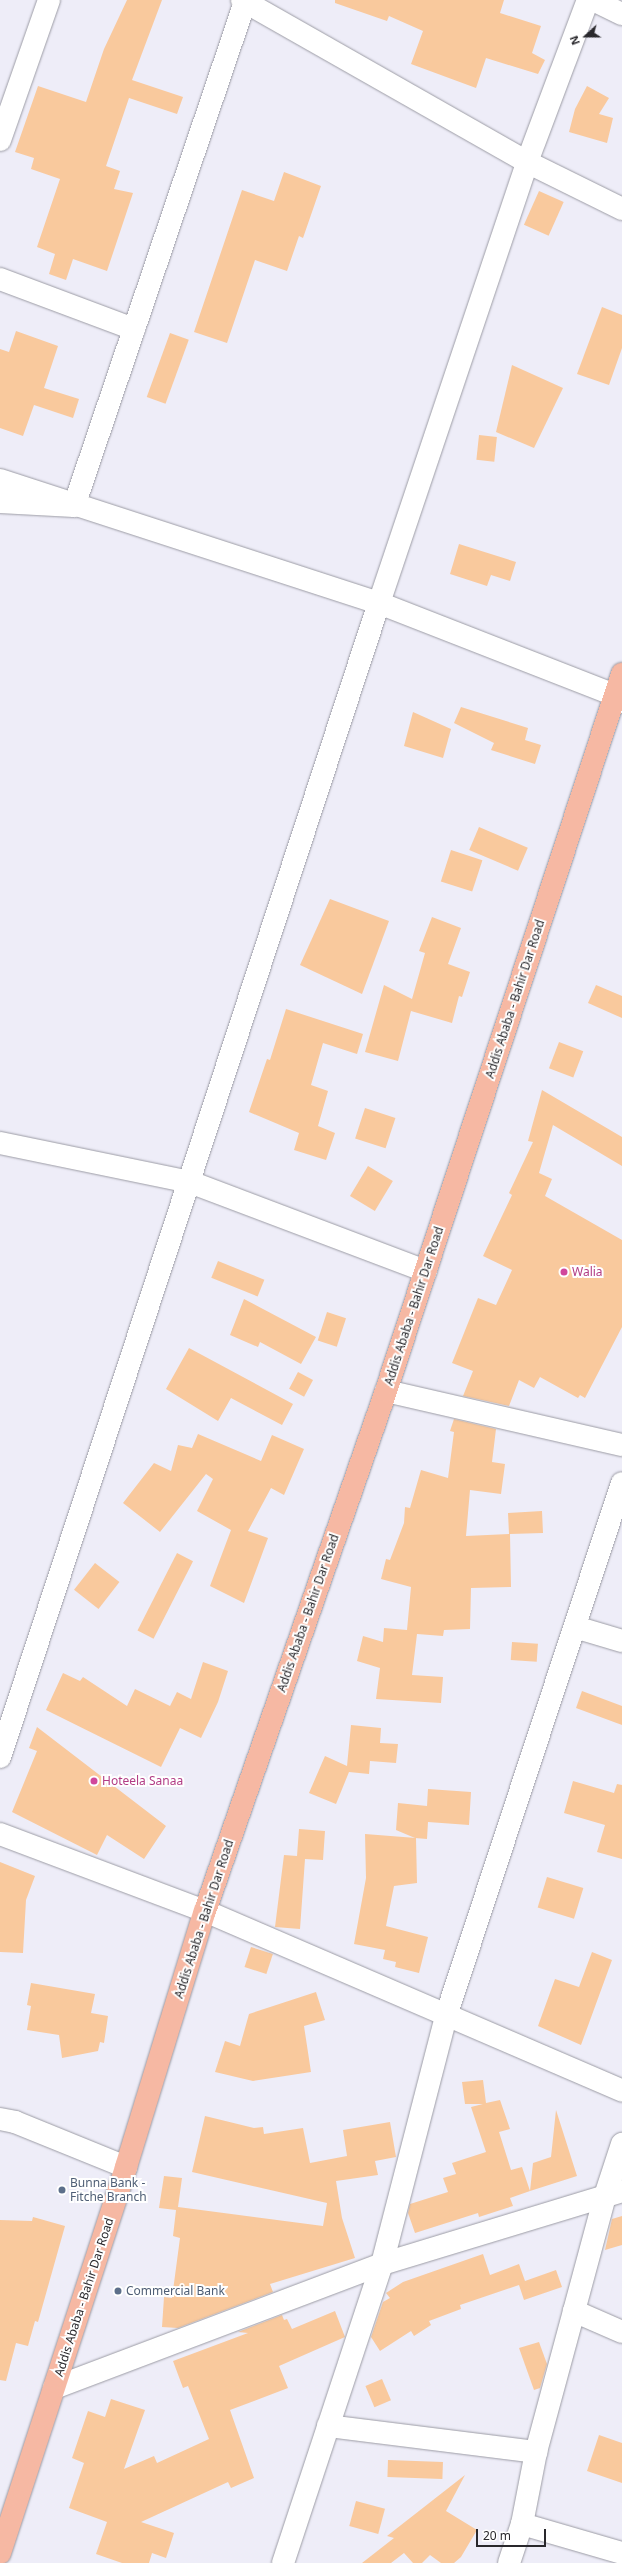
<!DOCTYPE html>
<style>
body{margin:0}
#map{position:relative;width:622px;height:2563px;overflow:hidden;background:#eeedf8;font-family:"Noto Sans",sans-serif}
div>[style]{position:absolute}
.building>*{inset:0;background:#f9c99d;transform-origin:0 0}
.roads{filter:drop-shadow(0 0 1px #9c9ca5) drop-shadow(0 0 1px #9c9ca5)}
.minor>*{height:22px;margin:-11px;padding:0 11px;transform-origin:11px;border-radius:11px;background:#fff}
.trunk>*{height:22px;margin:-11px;padding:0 11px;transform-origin:11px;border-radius:11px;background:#f6b8a3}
.dots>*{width:11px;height:11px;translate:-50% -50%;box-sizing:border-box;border:2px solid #fff;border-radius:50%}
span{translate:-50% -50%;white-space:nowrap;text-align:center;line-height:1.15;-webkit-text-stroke:4px #fff;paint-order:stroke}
.street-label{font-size:12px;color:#29282c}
.hotel-label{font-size:12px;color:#b23c85}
.left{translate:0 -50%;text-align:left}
.service-label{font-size:12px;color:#4e5e75}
.north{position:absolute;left:566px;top:16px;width:40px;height:40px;-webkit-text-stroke:3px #fff;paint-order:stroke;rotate:249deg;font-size:11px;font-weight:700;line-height:16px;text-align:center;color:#29282c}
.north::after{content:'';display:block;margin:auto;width:14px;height:18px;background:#29282c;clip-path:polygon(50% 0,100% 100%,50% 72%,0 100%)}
.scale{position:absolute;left:476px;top:2529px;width:70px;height:18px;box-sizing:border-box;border:2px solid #29282c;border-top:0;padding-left:5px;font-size:12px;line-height:14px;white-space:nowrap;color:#29282c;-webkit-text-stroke:3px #fff;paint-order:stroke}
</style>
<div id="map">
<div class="building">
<i style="clip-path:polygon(127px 0,162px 0,132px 80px,183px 97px,177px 114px,129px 98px,106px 166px,120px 171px,114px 189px,133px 193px,107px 271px,73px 259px,66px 280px,49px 274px,55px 254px,37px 247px,60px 179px,31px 169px,34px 158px,15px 152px,38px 86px,86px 102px,104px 49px)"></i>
<i style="clip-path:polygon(335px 0,504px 0,500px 13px,541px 26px,532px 53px,545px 60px,538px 74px,486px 58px,476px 88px,411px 64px,423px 31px,389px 16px,387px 21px,335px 3px)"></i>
<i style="clip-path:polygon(587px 86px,609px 98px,599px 114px,613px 118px,607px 143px,569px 132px,575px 109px)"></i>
<i style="clip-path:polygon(284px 172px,321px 186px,303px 238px,299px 236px,287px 271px,255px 260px,227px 343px,194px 332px,242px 190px,274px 201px)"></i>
<i style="left:539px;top:191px;width:27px;height:37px;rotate:24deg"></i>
<i style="clip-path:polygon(602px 307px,622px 315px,622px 348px,609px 385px,577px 374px)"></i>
<i style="clip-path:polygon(16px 331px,58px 346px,44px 388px,79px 399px,73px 418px,34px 405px,23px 436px,0 428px,0 349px,9px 352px)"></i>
<i style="left:170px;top:333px;width:20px;height:68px;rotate:20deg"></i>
<i style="clip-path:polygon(512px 365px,563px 388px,534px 448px,496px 432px)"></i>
<i style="left:479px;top:435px;width:18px;height:25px;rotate:6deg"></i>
<i style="clip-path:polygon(459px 544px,516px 562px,510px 581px,491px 575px,487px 586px,450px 574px)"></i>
<i style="clip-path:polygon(461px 707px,528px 728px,525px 740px,541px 745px,535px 764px,491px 750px,494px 743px,454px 723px)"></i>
<i style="clip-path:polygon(413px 712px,451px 729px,443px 758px,404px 746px)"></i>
<i style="left:479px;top:827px;width:53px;height:25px;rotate:23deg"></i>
<i style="left:451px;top:850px;width:33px;height:33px;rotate:18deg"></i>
<i style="clip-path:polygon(330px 899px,389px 921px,362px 994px,300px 965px)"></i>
<i style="clip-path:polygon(432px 917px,461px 928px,448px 964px,470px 972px,462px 997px,459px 996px,452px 1023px,411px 1011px,398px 1061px,365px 1052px,384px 985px,412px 999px,425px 953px,419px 951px)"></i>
<i style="clip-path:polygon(596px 985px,622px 996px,622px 1018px,588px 1003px)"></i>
<i style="clip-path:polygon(286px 1009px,363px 1034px,357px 1054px,323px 1043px,311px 1085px,328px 1091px,318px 1126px,335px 1133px,326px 1160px,294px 1150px,299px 1133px,249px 1112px,267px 1059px,270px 1060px)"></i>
<i style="left:559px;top:1042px;width:26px;height:28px;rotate:21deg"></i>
<i style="clip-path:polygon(542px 1090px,622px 1137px,622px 1166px,553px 1125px,539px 1173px,552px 1179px,545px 1196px,622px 1240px,622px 1327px,585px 1398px,580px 1395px,578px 1398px,540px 1377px,534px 1388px,519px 1380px,509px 1406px,463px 1396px,473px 1371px,452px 1363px,478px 1298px,496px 1305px,512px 1270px,483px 1256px,512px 1195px,509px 1193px,533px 1142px,528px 1141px)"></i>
<i style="left:365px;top:1108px;width:32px;height:32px;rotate:18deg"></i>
<i style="left:368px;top:1166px;width:29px;height:35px;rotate:31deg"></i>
<i style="left:218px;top:1261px;width:50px;height:18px;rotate:22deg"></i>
<i style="clip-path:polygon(244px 1299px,316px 1337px,301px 1364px,260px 1342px,258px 1347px,230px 1335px)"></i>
<i style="left:327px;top:1312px;width:20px;height:30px;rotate:18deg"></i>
<i style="clip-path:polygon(189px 1348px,293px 1404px,282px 1425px,231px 1398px,218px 1421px,166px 1389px)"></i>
<i style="left:298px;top:1372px;width:17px;height:19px;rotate:28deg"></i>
<i style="clip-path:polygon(454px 1419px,496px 1429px,492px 1462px,505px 1464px,501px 1494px,470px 1490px,466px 1536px,509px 1534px,508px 1513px,542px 1511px,543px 1533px,510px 1534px,511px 1587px,471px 1588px,470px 1629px,444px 1630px,443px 1636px,417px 1634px,412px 1675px,443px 1677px,441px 1703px,376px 1699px,380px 1668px,357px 1661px,363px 1636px,383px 1642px,384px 1628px,407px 1630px,411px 1587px,381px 1579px,386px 1559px,390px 1560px,404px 1523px,405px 1507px,410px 1508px,421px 1470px,448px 1478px,454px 1432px,450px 1431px)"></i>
<i style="clip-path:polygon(198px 1434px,261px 1461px,272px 1435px,304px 1449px,284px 1495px,271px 1488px,248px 1531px,268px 1538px,244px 1603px,210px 1586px,231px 1530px,197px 1511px,213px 1479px,206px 1474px,160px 1532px,123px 1503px,154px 1463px,171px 1471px,178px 1445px,192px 1448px)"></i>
<i style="left:177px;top:1553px;width:18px;height:87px;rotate:27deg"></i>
<i style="left:95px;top:1563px;width:31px;height:34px;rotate:38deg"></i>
<i style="left:512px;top:1642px;width:26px;height:18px;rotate:4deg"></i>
<i style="clip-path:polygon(203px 1662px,228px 1671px,218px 1702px,201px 1738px,180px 1728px,161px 1767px,46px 1710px,63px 1673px,80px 1681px,83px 1677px,127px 1706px,135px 1689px,170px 1706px,177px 1692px,191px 1699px)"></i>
<i style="clip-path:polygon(582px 1691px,622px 1706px,622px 1725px,576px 1708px)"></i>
<i style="clip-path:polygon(351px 1725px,381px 1728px,380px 1743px,398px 1744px,396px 1763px,370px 1761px,369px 1774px,349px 1772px,336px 1804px,309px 1793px,325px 1756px,347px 1766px)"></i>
<i style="clip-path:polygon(37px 1727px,166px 1826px,144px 1859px,107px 1835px,97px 1855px,12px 1812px,37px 1751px,29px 1748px)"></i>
<i style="clip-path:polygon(573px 1781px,614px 1793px,617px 1784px,622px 1785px,622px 1859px,597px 1852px,605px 1825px,564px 1813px)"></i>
<i style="clip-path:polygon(428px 1789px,471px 1792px,469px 1825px,428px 1822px,427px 1839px,415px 1838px,396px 1830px,398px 1803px,427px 1806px)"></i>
<i style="clip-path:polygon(299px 1829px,325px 1831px,323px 1860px,305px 1859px,300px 1929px,275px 1927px,284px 1855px,297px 1856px)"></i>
<i style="clip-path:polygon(365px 1834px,416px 1838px,417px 1883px,394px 1886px,386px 1926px,428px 1937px,419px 1973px,395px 1967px,396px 1962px,383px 1959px,385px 1950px,354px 1944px,366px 1878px)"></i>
<i style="clip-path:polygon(0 1862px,35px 1876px,26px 1900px,23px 1953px,0 1952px)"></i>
<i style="left:547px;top:1877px;width:38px;height:32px;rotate:17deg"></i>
<i style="left:251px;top:1947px;width:23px;height:21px;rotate:18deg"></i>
<i style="clip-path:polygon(592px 1952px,612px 1960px,581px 2045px,538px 2026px,555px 1979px,579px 1987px)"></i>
<i style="clip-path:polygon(31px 1983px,95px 1994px,91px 2013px,108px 2016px,104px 2043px,100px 2042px,98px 2051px,62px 2058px,59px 2035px,27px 2030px,31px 2006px,27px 2005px)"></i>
<i style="clip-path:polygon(316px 1992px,325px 2020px,304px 2026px,311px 2072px,253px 2081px,215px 2072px,225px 2041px,240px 2046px,249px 2014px)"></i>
<i style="clip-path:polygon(483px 2080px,486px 2103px,500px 2100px,510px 2129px,499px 2132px,511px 2170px,522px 2167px,530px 2191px,510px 2198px,513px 2206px,479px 2217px,478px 2213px,415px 2233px,408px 2213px,410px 2204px,448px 2192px,443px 2178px,456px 2174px,452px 2163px,486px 2152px,471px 2107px,483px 2104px,465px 2104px,462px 2082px)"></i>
<i style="clip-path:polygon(556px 2110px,577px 2176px,530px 2191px,533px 2163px,551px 2157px)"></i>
<i style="clip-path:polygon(205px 2116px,254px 2128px,263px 2127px,264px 2134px,303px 2128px,310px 2163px,347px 2156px,343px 2130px,390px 2122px,396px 2157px,375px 2161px,378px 2175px,336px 2181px,342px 2218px,355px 2258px,270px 2284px,273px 2292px,178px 2328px,162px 2327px,164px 2297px,172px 2298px,180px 2238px,173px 2236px,176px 2210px,159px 2208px,164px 2176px,182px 2178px,178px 2207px,323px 2226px,327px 2203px,192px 2172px)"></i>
<i style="clip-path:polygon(622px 2216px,622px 2245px,605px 2250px,612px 2219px)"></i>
<i style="clip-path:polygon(33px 2217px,65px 2226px,38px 2322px,35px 2321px,28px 2346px,16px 2343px,6px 2381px,0 2380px,0 2220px,32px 2221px)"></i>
<i style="clip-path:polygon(483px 2254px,490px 2275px,519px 2264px,525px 2281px,556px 2270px,562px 2287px,524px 2300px,519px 2285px,460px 2305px,461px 2309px,429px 2321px,431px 2325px,414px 2336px,411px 2331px,380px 2351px,371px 2337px,383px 2302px,390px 2298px,386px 2293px,403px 2282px)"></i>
<i style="clip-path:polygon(335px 2311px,345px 2337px,279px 2366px,288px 2388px,230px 2410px,254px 2478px,231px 2488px,228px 2482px,141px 2522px,174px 2533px,166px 2558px,152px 2553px,149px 2563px,122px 2563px,96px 2554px,107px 2522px,69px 2508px,84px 2463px,72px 2458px,88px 2411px,105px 2417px,111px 2399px,145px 2410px,124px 2469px,154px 2456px,157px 2463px,209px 2439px,188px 2386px,183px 2388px,173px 2361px,248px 2333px,238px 2332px,282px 2315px,284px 2320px,287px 2319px,292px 2329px)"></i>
<i style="clip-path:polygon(539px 2342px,547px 2364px,540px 2388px,534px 2390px,519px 2348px)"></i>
<i style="left:382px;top:2379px;width:23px;height:18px;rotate:67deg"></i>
<i style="clip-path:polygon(599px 2435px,622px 2443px,622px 2483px,587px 2471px)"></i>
<i style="left:388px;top:2460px;width:55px;height:17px;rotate:2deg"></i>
<i style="clip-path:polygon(465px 2475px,446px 2511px,477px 2530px,461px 2557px,454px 2563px,441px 2563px,430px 2555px,422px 2563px,413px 2563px,404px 2553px,391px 2563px,362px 2563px,394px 2538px,387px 2536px)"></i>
<i style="left:356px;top:2501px;width:30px;height:26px;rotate:15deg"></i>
</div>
<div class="roads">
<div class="minor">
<i style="left:242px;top:0;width:328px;rotate:29.6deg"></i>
<i style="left:527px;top:162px;width:106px;rotate:26.3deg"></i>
<i style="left:593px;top:0;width:32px;rotate:26deg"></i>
<i style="left:0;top:140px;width:148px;rotate:-70.7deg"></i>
<i style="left:0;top:279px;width:143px;rotate:20.5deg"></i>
<i style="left:0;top:480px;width:398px;rotate:18deg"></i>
<i style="left:379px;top:603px;width:253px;rotate:21.3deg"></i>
<i style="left:615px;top:695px;width:10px;rotate:45deg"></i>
<i style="left:0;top:502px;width:74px;rotate:3.1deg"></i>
<i style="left:74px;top:506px;width:532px;rotate:-71.26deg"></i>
<i style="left:0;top:1143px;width:194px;rotate:11.6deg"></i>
<i style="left:190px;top:1182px;width:252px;rotate:20.7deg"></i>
<i style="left:386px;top:1391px;width:242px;rotate:12.9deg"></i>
<i style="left:575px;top:1627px;width:49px;rotate:16.6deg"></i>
<i style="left:0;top:1757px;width:1215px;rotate:-71.82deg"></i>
<i style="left:379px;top:603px;width:465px;rotate:-71.4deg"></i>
<i style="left:527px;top:162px;width:173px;rotate:-69.4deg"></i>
<i style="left:0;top:1834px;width:219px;rotate:20.6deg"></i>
<i style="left:205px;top:1911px;width:454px;rotate:23.3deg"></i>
<i style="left:0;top:2119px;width:15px;rotate:11deg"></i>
<i style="left:15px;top:2122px;width:120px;rotate:22.1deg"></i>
<i style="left:574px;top:2311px;width:52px;rotate:23.6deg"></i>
<i style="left:54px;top:2388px;width:351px;rotate:-20.7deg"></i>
<i style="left:382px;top:2264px;width:251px;rotate:-16.9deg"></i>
<i style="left:328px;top:2426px;width:210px;rotate:7.1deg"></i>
<i style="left:522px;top:2524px;width:104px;rotate:16.2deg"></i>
<i style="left:283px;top:2563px;width:315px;rotate:-71.7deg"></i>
<i style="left:382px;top:2264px;width:256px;rotate:-75.5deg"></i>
<i style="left:446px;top:2016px;width:561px;rotate:-71.73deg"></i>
<i style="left:509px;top:2563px;width:41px;rotate:-71.6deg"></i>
<i style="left:522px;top:2524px;width:73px;rotate:-79deg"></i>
<i style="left:536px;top:2452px;width:146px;rotate:-74.9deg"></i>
<i style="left:574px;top:2311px;width:119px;rotate:-74.9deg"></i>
<i style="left:605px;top:2196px;width:55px;rotate:-71.9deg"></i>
</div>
<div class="trunk">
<i style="left:0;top:2553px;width:406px;rotate:-71.9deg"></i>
<i style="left:126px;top:2167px;width:268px;rotate:-72.9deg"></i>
<i style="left:205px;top:1911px;width:551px;rotate:-70.81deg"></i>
<i style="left:386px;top:1391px;width:755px;rotate:-71.78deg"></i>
</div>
</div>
<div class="dots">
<i style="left:564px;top:1272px;background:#d1479c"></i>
<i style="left:94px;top:1781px;background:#d1479c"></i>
<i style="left:62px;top:2190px;background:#5c6f8a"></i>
<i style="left:118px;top:2291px;background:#5c6f8a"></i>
</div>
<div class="street-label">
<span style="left:515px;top:999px;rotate:-72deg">Addis Ababa - Bahir Dar Road</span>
<span style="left:414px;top:1306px;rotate:-72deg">Addis Ababa - Bahir Dar Road</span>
<span style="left:308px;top:1613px;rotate:-71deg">Addis Ababa - Bahir Dar Road</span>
<span style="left:204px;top:1919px;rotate:-72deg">Addis Ababa - Bahir Dar Road</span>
<span style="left:84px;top:2297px;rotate:-72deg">Addis Ababa - Bahir Dar Road</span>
</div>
<div class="hotel-label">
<span class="left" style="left:572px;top:1272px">Walia</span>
<span class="left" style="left:102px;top:1781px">Hoteela Sanaa</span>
</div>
<div class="service-label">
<span class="left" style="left:70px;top:2190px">Bunna Bank -<br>Fitche Branch</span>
<span class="left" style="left:126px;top:2291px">Commercial Bank</span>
</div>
<div class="north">N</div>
<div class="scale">20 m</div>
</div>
